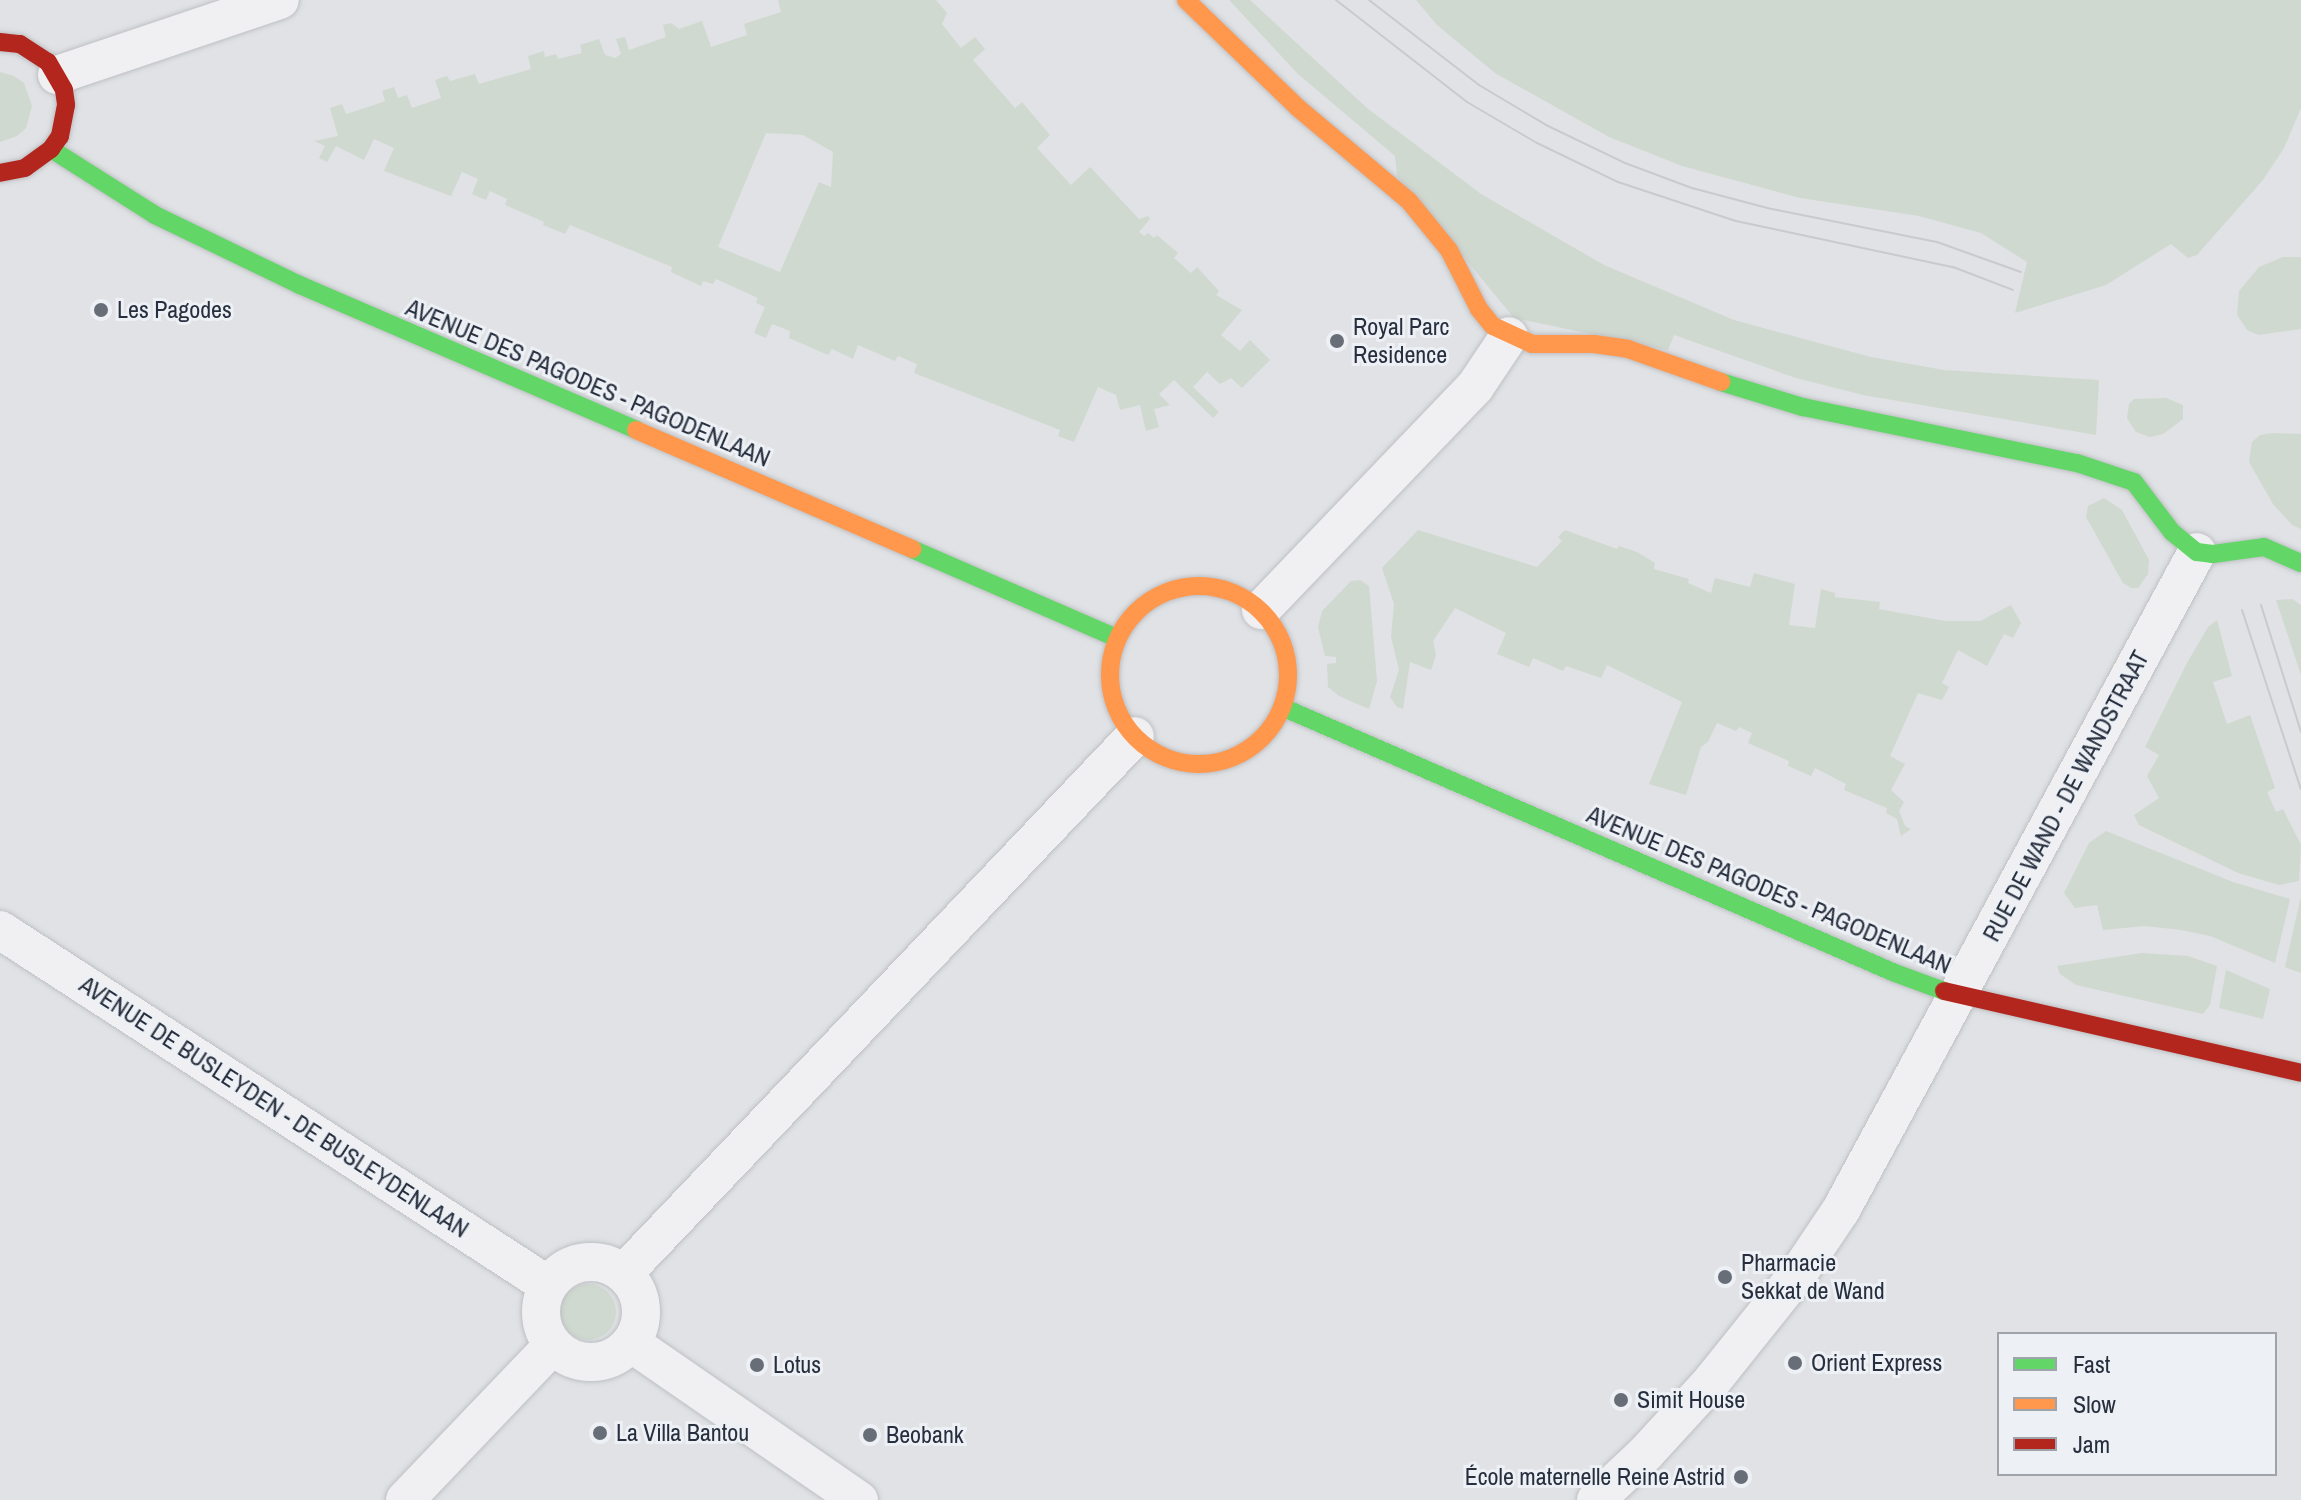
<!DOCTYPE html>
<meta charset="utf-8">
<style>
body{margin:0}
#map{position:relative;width:2301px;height:1500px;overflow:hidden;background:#e0e2e5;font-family:"Archivo Narrow",sans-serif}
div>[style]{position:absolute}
.green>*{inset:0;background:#d0d9d0}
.round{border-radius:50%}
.roads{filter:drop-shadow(0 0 2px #bec0c3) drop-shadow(0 0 2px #bec0c3)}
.street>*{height:38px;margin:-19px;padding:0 19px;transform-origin:19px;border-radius:19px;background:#f0f0f2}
.street>.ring{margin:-19px;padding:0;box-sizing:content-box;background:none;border:38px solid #f0f0f2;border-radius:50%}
.fast>*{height:18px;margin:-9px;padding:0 9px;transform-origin:9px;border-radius:9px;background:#63d668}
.slow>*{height:18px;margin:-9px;padding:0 9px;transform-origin:9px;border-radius:9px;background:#ff974d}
.slow>.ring{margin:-9px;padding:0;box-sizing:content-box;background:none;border:18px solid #ff974d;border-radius:50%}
.jam>*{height:18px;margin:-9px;padding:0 9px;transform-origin:9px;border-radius:9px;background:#b3261e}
.tram>*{height:2px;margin:-1px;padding:0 1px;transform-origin:1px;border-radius:1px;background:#c9cace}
.dots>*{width:22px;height:22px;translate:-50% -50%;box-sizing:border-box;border:4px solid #edf0f5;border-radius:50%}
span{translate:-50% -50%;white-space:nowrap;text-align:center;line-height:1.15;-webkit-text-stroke:6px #edf0f5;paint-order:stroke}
.poi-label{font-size:24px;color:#272f3e}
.left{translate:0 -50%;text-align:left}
.right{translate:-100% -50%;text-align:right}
.street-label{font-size:24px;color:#272f3e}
.legend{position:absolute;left:1997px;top:1332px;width:280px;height:144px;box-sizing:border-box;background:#edf0f5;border:2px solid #9ea3ac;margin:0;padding:10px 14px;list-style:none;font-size:24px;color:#272f3e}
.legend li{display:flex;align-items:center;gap:16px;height:40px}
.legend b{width:40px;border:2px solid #9ea3ac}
</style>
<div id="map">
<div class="green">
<i style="clip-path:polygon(evenodd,778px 0,936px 0,947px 13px,942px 24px,961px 48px,975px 37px,985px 49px,973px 60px,1015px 108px,1022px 102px,1050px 135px,1037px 148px,1071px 185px,1090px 167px,1139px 219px,1148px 216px,1150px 219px,1139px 232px,1144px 236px,1148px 233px,1154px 238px,1157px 235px,1178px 253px,1174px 258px,1191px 273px,1197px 267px,1219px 291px,1216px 295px,1242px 310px,1221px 335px,1240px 351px,1250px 340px,1270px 360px,1242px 388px,1231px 378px,1220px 384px,1207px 372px,1193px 387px,1219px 412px,1213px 418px,1174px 380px,1159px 394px,1170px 405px,1154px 409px,1159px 427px,1146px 431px,1140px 405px,1120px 410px,1116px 395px,1098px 387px,1074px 442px,1058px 436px,1060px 430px,914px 373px,917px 364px,898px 356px,895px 361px,858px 345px,853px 359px,832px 349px,828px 355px,789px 338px,790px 331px,772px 324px,766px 338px,754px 333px,765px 307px,756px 303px,758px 298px,716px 279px,713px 284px,703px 281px,701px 286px,671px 272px,672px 267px,570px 225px,565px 234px,543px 225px,544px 222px,505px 205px,507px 199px,490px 191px,486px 200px,472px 194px,478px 179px,462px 172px,451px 196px,384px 171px,394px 148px,374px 139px,364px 160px,336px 146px,327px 162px,319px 158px,325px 146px,314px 141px,338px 136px,330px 108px,342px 104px,346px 114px,374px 105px,385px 101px,382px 91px,394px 87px,398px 98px,407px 95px,412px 108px,441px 98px,435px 80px,447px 76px,450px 81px,475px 74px,479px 84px,531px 69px,528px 56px,544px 51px,545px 57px,556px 54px,558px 59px,582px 53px,580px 45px,599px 39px,605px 55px,615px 58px,621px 54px,616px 39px,625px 37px,629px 50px,666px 37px,663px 25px,671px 23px,679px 29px,702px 21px,711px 47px,747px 35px,744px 24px,781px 12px,778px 0,766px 133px,803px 135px,833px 152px,831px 187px,819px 182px,780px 272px,718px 247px,766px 133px)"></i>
<i style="clip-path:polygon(1229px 0,1250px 0,1367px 108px,1481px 194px,1604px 265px,1734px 320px,1871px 357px,1944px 370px,2099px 380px,2096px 435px,1863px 395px,1796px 378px,1674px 335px,1668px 350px,1514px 318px,1397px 176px,1395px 156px,1298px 74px)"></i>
<i style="clip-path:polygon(1416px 0,2301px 0,2301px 108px,2284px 148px,2263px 180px,2197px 255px,2188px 258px,2171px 244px,2106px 285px,2015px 313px,2027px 262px,1981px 233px,1919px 216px,1800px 198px,1682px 166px,1609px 137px,1495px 73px,1437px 25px)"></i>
<i style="clip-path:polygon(0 72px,14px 76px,24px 83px,32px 106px,26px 128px,17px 136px,0 142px)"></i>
<i style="clip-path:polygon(2283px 257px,2301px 257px,2301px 329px,2258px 335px,2247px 330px,2237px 315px,2239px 291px,2259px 267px)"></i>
<i style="clip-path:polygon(2166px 398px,2183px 405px,2183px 419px,2163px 434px,2150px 437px,2136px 432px,2127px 418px,2129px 404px,2134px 399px)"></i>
<i style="clip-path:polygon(2273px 433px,2301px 434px,2301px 529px,2292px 525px,2273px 504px,2249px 462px,2252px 442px,2260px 435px)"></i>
<i style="clip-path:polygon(2104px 498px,2122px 510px,2149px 560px,2148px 574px,2138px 588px,2131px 588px,2123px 583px,2086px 517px,2088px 506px)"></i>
<i style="clip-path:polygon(1418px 530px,1537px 567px,1562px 541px,1558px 537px,1565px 530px,1617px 549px,1619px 546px,1637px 552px,1655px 563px,1654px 569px,1689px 579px,1688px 583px,1711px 593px,1715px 578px,1750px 587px,1754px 573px,1795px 584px,1789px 625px,1815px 628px,1821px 589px,1835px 593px,1835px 597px,1880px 602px,1879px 609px,1945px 621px,1980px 621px,2011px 605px,2021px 623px,2013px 638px,2004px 634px,1987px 666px,1958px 650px,1942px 683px,1949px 687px,1942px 700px,1918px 693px,1890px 756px,1905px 764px,1891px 790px,1904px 802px,1899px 811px,1905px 826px,1911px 829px,1901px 836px,1897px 819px,1886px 813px,1887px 808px,1844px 790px,1846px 784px,1815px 768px,1811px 776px,1788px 766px,1789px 761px,1748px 743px,1752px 733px,1739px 727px,1736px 731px,1717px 723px,1708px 742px,1701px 747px,1686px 795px,1649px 784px,1682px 702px,1607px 665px,1601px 678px,1566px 666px,1563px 671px,1533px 658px,1529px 667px,1497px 654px,1506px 633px,1455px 608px,1433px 641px,1436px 655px,1431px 670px,1410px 662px,1403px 709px,1397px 707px,1390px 697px,1399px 670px,1391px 637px,1394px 604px,1382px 568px)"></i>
<i style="clip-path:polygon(1360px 580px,1369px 586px,1377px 681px,1369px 709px,1339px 696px,1328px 687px,1327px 664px,1336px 663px,1336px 657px,1325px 656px,1318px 627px,1322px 611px,1351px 581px)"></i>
<i style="clip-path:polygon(2292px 599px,2301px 605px,2301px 675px,2276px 600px)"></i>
<i style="clip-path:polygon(2217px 620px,2232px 676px,2213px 682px,2227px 724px,2250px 715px,2275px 788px,2267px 792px,2276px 812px,2283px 809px,2301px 845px,2299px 881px,2279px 885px,2238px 873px,2139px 825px,2134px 815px,2159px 798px,2147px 776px,2159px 755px,2145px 747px,2187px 663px,2208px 627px)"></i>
<i style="clip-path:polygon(2106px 831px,2233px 882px,2290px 899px,2275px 963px,2210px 936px,2181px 930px,2145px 926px,2103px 930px,2097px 905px,2075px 908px,2064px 893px,2089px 843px)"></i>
<i style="clip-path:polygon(2301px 896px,2301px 973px,2285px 967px)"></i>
<i style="clip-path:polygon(2142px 953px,2188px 956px,2217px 966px,2210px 1005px,2203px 1014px,2076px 985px,2060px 974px,2057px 966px)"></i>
<i style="clip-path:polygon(2226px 970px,2270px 989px,2263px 1019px,2219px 1008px)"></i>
<i class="round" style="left:560px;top:1284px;width:56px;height:56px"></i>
</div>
<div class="roads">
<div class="street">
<i style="left:57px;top:75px;width:235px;rotate:-18.6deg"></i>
<i style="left:1261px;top:610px;width:309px;rotate:-46.2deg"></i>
<i style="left:1475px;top:387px;width:61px;rotate:-56.3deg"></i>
<i style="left:0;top:930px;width:653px;rotate:32.94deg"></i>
<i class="ring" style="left:541px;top:1262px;width:62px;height:62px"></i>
<i style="left:624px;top:1273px;width:741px;rotate:-46.42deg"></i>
<i style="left:631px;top:1343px;width:277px;rotate:34.6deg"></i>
<i style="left:405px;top:1500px;width:214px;rotate:-46.3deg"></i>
<i style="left:1596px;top:1500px;width:69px;rotate:-43.2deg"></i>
<i style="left:1646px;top:1453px;width:98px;rotate:-47.5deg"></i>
<i style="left:1712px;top:1381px;width:141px;rotate:-51.3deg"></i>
<i style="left:1800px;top:1271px;width:73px;rotate:-56.1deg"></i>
<i style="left:1841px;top:1210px;width:748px;rotate:-61.59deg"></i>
</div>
<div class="fast">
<i style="left:51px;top:149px;width:123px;rotate:32.4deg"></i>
<i style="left:155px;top:215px;width:161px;rotate:25.8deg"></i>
<i style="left:300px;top:285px;width:366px;rotate:23.3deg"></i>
<i style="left:1721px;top:382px;width:86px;rotate:17deg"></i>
<i style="left:1803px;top:407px;width:280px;rotate:11.6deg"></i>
<i style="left:2077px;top:463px;width:60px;rotate:18.4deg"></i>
<i style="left:2134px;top:482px;width:63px;rotate:52.8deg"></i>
<i style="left:2172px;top:532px;width:32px;rotate:39deg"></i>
<i style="left:2197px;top:552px;width:16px;rotate:7deg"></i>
<i style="left:2213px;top:554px;width:51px;rotate:-7.8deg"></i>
<i style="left:2264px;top:547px;width:40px;rotate:23.4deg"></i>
<i style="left:912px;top:549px;width:223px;rotate:23.5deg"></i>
<i style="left:1282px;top:707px;width:668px;rotate:23.46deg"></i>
<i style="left:1895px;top:973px;width:52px;rotate:20.2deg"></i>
</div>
<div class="slow">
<i style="left:1186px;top:0;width:154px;rotate:43.9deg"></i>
<i style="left:1297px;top:107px;width:146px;rotate:40deg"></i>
<i style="left:1409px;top:201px;width:63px;rotate:50.8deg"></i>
<i style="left:1449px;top:250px;width:66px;rotate:63deg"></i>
<i style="left:1479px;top:309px;width:22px;rotate:51deg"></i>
<i style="left:1493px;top:326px;width:43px;rotate:24.8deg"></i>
<i style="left:1532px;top:344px;width:62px"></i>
<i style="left:1594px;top:344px;width:34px;rotate:8deg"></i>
<i style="left:1628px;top:349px;width:99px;rotate:19.5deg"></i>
<i style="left:636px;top:430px;width:301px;rotate:23.3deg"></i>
<i class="ring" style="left:1110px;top:586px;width:160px;height:160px"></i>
</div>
<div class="jam">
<i style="left:0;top:42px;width:20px;rotate:6deg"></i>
<i style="left:20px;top:44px;width:33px;rotate:33deg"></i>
<i style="left:48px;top:62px;width:32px;rotate:60deg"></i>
<i style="left:64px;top:90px;width:15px;rotate:82deg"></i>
<i style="left:66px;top:105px;width:32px;rotate:101deg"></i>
<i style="left:60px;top:136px;width:16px;rotate:125deg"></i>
<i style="left:51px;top:149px;width:32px;rotate:144deg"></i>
<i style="left:25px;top:168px;width:25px;rotate:169deg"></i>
<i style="left:1944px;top:991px;width:366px;rotate:12.9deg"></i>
</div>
</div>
<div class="tram">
<i style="left:1336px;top:0;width:166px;rotate:37.9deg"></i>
<i style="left:1467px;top:102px;width:81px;rotate:30.4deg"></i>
<i style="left:1537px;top:143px;width:90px;rotate:25.7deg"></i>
<i style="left:1618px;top:182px;width:124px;rotate:18.3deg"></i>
<i style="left:1736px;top:221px;width:222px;rotate:12deg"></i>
<i style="left:1953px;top:267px;width:64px;rotate:21deg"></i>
<i style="left:1369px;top:0;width:139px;rotate:37.7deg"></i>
<i style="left:1479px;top:85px;width:78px;rotate:30.8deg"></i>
<i style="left:1546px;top:125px;width:88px;rotate:25.7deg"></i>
<i style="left:1625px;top:163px;width:72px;rotate:20.5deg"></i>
<i style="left:1692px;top:188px;width:78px;rotate:14.9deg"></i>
<i style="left:1767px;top:208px;width:173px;rotate:11.3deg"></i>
<i style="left:1937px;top:242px;width:89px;rotate:19.7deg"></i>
<i style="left:2261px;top:605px;width:133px;rotate:72.5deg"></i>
<i style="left:2242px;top:610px;width:188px;rotate:71.8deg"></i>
</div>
<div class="dots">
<i style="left:101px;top:310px;background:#686e78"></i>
<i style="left:1337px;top:341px;background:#686e78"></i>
<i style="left:1725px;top:1277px;background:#686e78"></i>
<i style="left:1795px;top:1363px;background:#686e78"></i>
<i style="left:757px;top:1365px;background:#686e78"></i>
<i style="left:1621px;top:1400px;background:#686e78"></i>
<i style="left:600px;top:1433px;background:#686e78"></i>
<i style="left:870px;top:1435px;background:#686e78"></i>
<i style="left:1741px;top:1477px;background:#686e78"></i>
</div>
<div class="poi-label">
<span class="left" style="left:117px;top:310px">Les Pagodes</span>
<span class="left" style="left:1353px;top:341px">Royal Parc<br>Residence</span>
<span class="left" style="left:1741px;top:1277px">Pharmacie<br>Sekkat de Wand</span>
<span class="left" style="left:1811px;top:1363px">Orient Express</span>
<span class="left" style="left:773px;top:1365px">Lotus</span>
<span class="left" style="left:1637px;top:1400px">Simit House</span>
<span class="left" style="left:616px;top:1433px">La Villa Bantou</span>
<span class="left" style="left:886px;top:1435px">Beobank</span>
<span class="right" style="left:1725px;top:1477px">École maternelle Reine Astrid</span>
</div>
<div class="street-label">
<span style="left:588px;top:383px;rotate:23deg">AVENUE DES PAGODES - PAGODENLAAN</span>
<span style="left:2066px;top:796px;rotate:-62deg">RUE DE WAND - DE WANDSTRAAT</span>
<span style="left:1769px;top:890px;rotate:23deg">AVENUE DES PAGODES - PAGODENLAAN</span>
<span style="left:274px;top:1107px;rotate:33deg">AVENUE DE BUSLEYDEN - DE BUSLEYDENLAAN</span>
</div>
<ul class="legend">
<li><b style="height:10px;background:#63d668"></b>Fast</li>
<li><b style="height:10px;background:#ff974d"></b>Slow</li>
<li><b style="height:10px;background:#b3261e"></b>Jam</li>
</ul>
</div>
